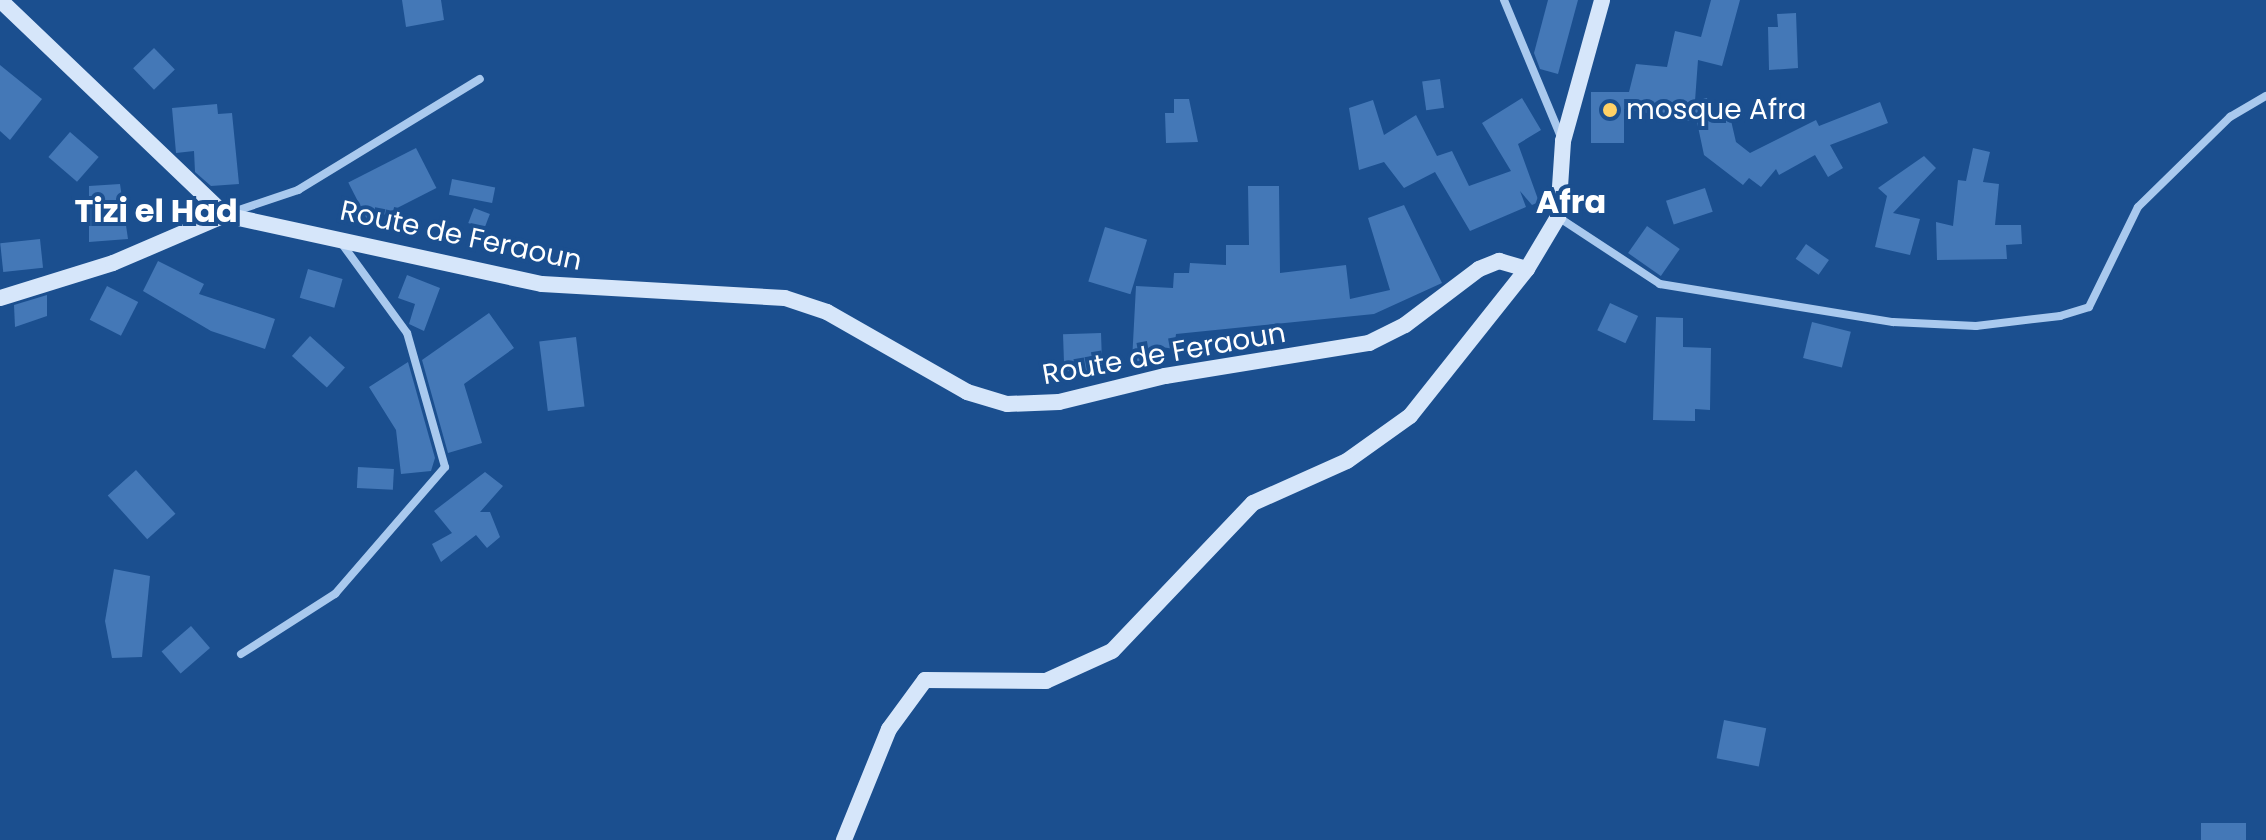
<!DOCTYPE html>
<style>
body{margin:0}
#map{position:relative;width:2266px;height:840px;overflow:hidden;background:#1b4f8f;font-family:Poppins,sans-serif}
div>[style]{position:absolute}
.building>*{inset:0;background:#4478b7;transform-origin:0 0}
.street>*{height:8px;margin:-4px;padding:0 4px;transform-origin:4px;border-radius:4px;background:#a9c9ee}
.secondary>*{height:16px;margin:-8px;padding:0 8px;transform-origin:8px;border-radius:8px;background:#d6e6fa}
.dots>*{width:22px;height:22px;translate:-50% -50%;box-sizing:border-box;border:4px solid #1b4f8f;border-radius:50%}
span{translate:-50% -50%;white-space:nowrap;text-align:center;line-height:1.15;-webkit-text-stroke:8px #1b4f8f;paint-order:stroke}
.poi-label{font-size:28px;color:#fff}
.left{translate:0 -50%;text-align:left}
.street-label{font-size:28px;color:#fff}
.quarter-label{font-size:32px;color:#fff;font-weight:700}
</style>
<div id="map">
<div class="building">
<i style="clip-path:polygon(402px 0,441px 0,444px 20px,406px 27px)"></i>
<i style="clip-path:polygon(1548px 0,1578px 0,1558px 74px,1540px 69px,1534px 53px)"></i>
<i style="clip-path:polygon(1711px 0,1740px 0,1722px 66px,1698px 60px,1695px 101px,1707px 98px,1711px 115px,1729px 112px,1736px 142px,1750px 153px,1816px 120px,1819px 126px,1880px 102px,1888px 123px,1830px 145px,1843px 168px,1828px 177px,1815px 155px,1779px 175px,1776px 169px,1761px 187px,1749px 178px,1743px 185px,1704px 155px,1697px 122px,1624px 109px,1624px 143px,1591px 143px,1591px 92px,1629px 92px,1636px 64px,1667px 67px,1675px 31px,1701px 37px)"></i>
<i style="clip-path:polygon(1796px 13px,1798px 68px,1769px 70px,1768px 27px,1778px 27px,1777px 14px)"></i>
<i style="left:154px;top:48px;width:30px;height:29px;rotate:46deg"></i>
<i style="clip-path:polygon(0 65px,42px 99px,10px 140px,0 131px)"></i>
<i style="left:1440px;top:79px;width:29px;height:18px;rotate:82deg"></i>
<i style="clip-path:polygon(1522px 98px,1541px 130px,1518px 144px,1539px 202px,1532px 205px,1520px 191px,1526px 207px,1470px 231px,1435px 172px,1404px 188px,1384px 162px,1359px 170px,1349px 108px,1373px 100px,1384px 135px,1416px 115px,1437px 156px,1452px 151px,1469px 186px,1511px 171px,1482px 123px)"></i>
<i style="clip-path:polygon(1174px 99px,1189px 99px,1198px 142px,1166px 143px,1165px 113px,1174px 113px)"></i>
<i style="clip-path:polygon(217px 104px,218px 114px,232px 113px,239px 184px,211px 186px,195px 172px,194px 151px,176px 153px,172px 108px)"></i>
<i style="left:70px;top:132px;width:38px;height:33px;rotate:41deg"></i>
<i style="left:416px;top:148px;width:45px;height:76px;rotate:63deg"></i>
<i style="clip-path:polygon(1973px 148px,1990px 152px,1983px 182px,1999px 184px,1995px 225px,2021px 225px,2022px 244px,2006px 245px,2007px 259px,1937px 260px,1936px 222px,1953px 226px,1958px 180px,1966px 181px)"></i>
<i style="clip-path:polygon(1924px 156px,1936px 168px,1893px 213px,1920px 219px,1910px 255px,1875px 247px,1887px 196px,1878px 188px)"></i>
<i style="left:452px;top:179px;width:44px;height:16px;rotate:11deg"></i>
<i style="clip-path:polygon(120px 184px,128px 239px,89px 242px,89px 186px)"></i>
<i style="clip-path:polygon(1248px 186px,1279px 186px,1280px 273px,1346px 265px,1350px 299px,1390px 290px,1368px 218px,1404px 205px,1442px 283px,1374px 314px,1176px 334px,1174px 349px,1156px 346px,1156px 362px,1132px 361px,1136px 286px,1173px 288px,1174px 273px,1189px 273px,1190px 263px,1226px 265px,1226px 245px,1249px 245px)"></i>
<i style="left:1705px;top:188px;width:25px;height:41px;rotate:72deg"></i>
<i style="left:474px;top:208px;width:17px;height:16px;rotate:21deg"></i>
<i style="left:1647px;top:226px;width:40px;height:33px;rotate:35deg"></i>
<i style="left:1105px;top:227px;width:44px;height:57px;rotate:17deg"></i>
<i style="left:40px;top:239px;width:29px;height:40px;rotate:84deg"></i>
<i style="left:1806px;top:244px;width:28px;height:18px;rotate:35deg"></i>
<i style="clip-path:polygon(158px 261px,204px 284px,199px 294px,275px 319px,265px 349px,211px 331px,143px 291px)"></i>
<i style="left:308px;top:269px;width:36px;height:30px;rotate:16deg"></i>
<i style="clip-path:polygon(407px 275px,440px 288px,424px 331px,409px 324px,415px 304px,398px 298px)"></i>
<i style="left:107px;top:286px;width:35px;height:38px;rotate:27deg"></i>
<i style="clip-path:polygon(47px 295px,47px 316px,15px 327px,14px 305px)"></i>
<i style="left:1610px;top:303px;width:31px;height:30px;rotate:25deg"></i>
<i style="clip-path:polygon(489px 313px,514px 348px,464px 384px,482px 443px,448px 453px,422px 360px)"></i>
<i style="clip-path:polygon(1656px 317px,1683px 318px,1683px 347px,1711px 348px,1710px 410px,1695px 409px,1695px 421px,1653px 420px)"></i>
<i style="left:1812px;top:322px;width:40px;height:37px;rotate:14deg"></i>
<i style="left:1101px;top:333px;width:37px;height:38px;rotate:88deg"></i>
<i style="left:310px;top:336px;width:47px;height:27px;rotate:42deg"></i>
<i style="left:576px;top:337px;width:70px;height:37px;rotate:83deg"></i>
<i style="clip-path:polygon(408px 362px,435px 458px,431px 471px,401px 474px,396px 430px,369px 387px)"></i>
<i style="left:358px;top:467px;width:36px;height:21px;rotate:3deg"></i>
<i style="left:136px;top:470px;width:59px;height:38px;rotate:48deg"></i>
<i style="clip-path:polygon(485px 472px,503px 486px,480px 512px,490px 512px,500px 537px,487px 548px,476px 535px,441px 562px,432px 544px,452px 533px,434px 511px)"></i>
<i style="clip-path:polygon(114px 569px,150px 576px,142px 657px,112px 658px,105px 621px)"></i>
<i style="left:191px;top:626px;width:29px;height:39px;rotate:49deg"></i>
<i style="left:1724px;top:720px;width:43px;height:39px;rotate:11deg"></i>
<i style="left:2201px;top:823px;width:45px;height:17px"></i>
</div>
<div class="street">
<i style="left:1504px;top:0;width:151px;rotate:67.4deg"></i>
<i style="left:230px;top:213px;width:72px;rotate:-18.7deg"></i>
<i style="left:298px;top:190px;width:213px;rotate:-31.4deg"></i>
<i style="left:1558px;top:217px;width:122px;rotate:33.3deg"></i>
<i style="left:1660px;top:284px;width:236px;rotate:9.3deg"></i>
<i style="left:1893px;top:322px;width:83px;rotate:2.8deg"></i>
<i style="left:1976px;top:326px;width:85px;rotate:-6.8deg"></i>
<i style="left:2060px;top:316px;width:30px;rotate:-17deg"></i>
<i style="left:2089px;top:307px;width:111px;rotate:-63.9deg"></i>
<i style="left:2138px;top:207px;width:129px;rotate:-44.4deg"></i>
<i style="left:2230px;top:117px;width:42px;rotate:-30.3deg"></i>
<i style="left:241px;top:654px;width:112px;rotate:-32.6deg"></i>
<i style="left:335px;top:594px;width:168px;rotate:-49.1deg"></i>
<i style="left:445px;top:467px;width:139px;rotate:-105.8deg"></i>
<i style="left:407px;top:333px;width:110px;rotate:-126.1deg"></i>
</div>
<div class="secondary">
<i style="left:0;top:0;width:311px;rotate:43.7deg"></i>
<i style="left:225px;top:215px;width:324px;rotate:12.3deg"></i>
<i style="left:542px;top:284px;width:243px;rotate:3.3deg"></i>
<i style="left:785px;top:298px;width:44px;rotate:18.4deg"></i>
<i style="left:827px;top:312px;width:161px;rotate:29.7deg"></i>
<i style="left:967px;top:392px;width:42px;rotate:16.7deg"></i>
<i style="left:1007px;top:404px;width:52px;rotate:-2.2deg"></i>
<i style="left:1059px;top:402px;width:109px;rotate:-13.8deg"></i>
<i style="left:1165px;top:376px;width:207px;rotate:-9.2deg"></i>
<i style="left:1369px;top:343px;width:40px;rotate:-26.6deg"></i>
<i style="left:1405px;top:325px;width:93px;rotate:-37.1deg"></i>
<i style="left:1479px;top:269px;width:22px;rotate:-22deg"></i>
<i style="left:1499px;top:261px;width:29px;rotate:16deg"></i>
<i style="left:1527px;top:269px;width:188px;rotate:128.5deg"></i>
<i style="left:1410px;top:416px;width:77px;rotate:144.5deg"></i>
<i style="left:1347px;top:461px;width:103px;rotate:155.9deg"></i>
<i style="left:1253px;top:503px;width:204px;rotate:133.6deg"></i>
<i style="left:1112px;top:651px;width:72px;rotate:155.6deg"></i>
<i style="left:1046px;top:681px;width:121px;rotate:-179.5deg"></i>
<i style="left:925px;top:680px;width:61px;rotate:126.3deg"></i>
<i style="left:889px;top:729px;width:120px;rotate:112.1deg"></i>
<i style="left:1527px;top:269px;width:61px;rotate:-59.2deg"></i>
<i style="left:1558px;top:217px;width:76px;rotate:-86.2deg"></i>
<i style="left:1563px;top:141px;width:146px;rotate:-74.5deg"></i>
<i style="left:0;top:298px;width:118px;rotate:-17.2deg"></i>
<i style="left:113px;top:263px;width:122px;rotate:-23.2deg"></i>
</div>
<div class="dots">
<i style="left:1610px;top:110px;background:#ffd166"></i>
</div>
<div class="poi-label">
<span class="left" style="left:1626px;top:110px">mosque Afra</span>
</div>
<div class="street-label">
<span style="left:461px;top:236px;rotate:12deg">Route de Feraoun</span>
<span style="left:1164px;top:354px;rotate:-10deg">Route de Feraoun</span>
</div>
<div class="quarter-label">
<span style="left:1571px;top:202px">Afra</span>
<span style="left:156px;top:211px">Tizi el Had</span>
</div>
</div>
